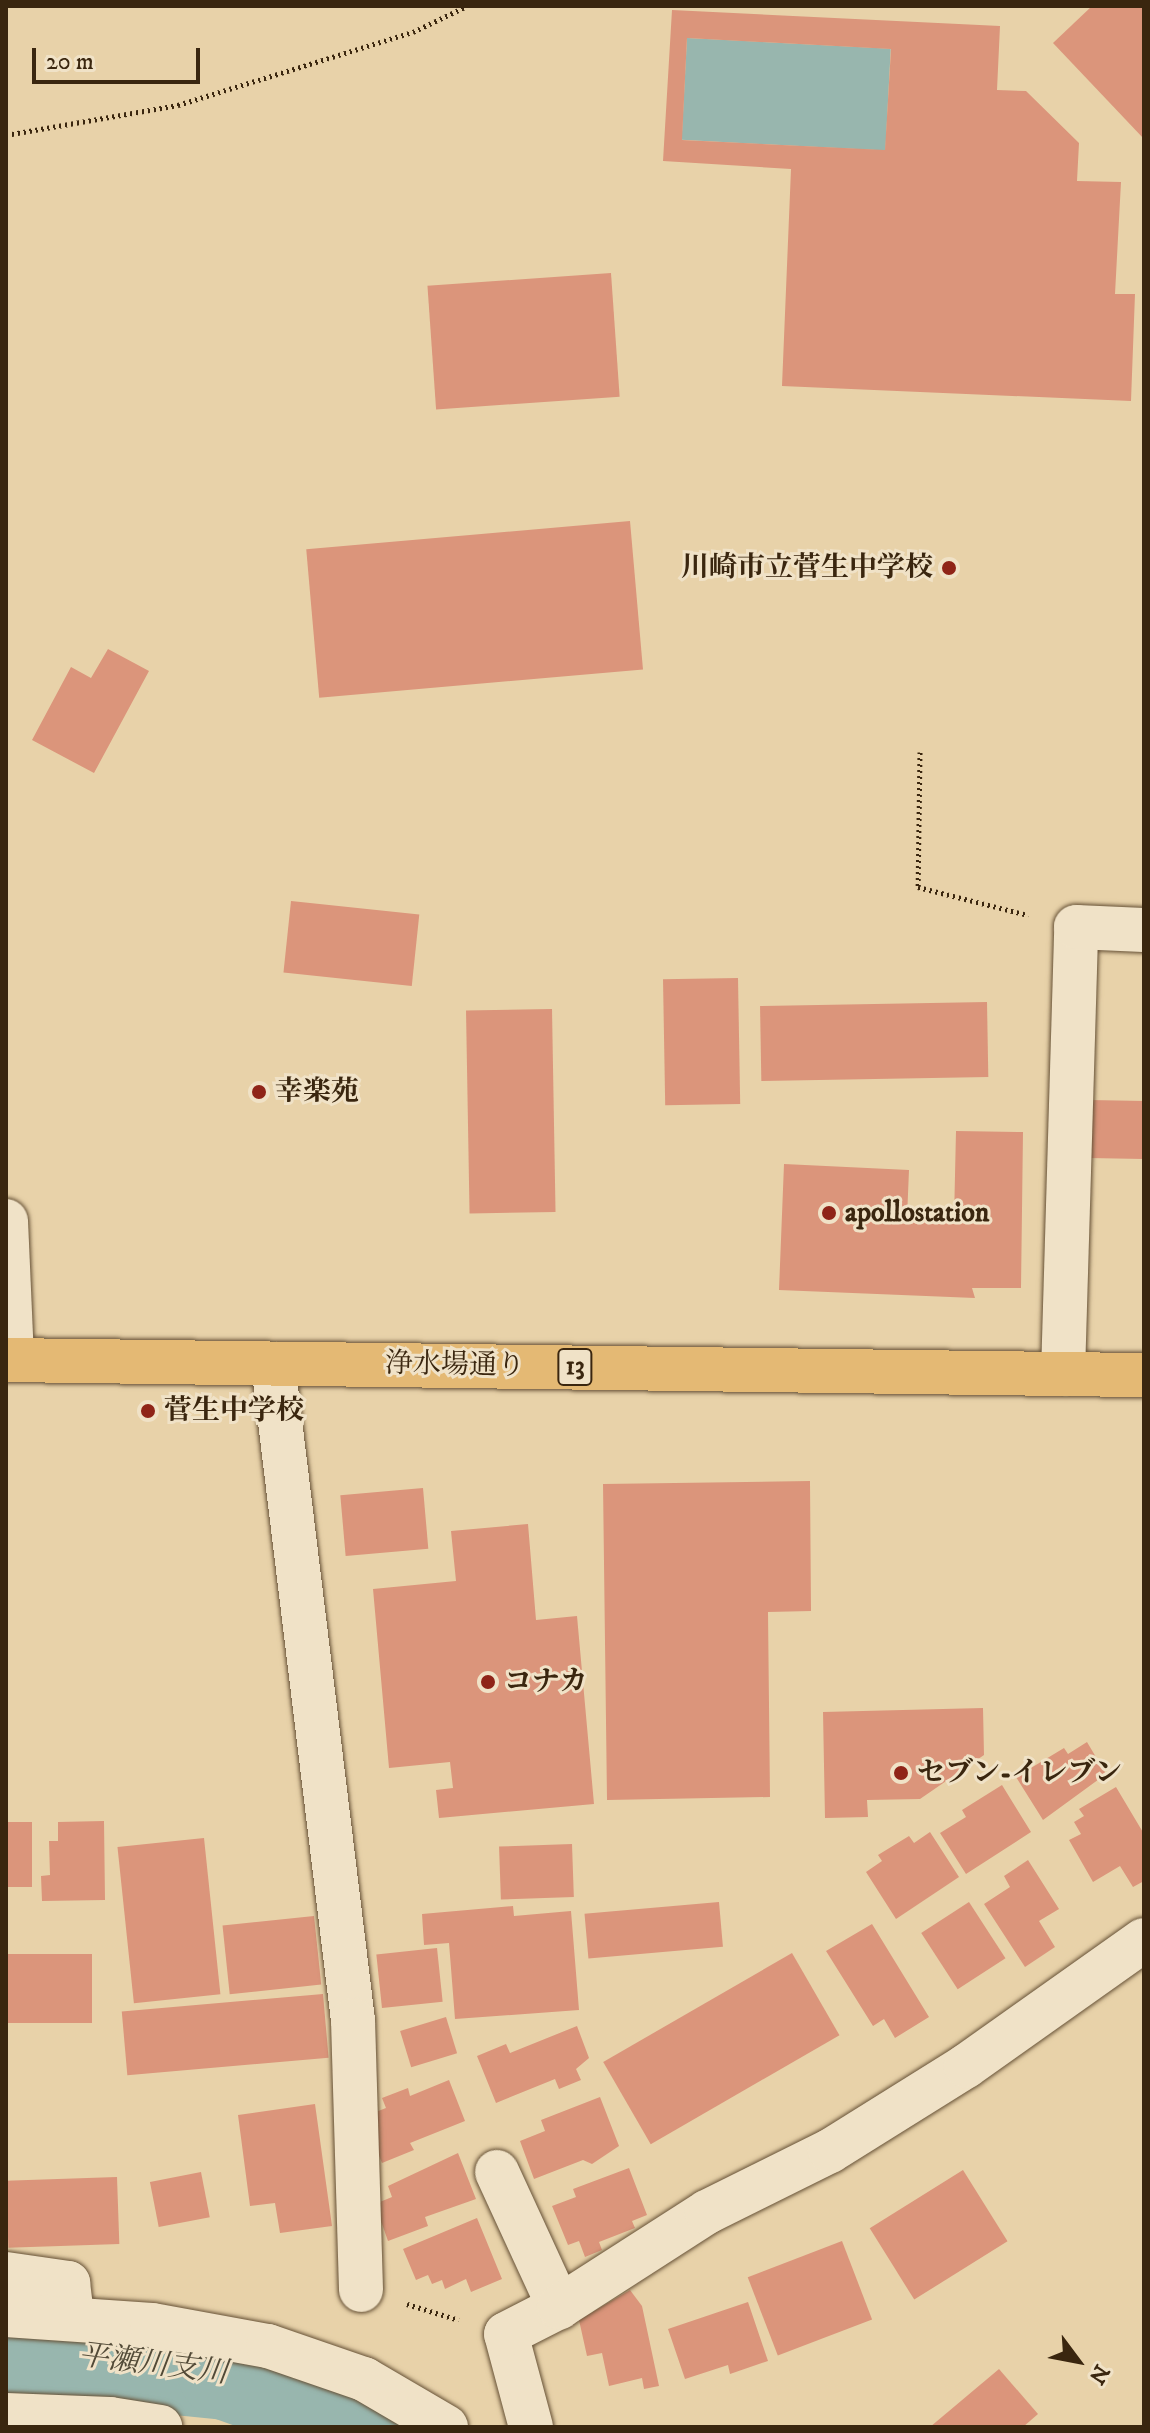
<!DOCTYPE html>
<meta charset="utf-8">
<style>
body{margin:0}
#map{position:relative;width:1150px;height:2433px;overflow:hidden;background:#e8d2a9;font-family:"IM FELL DW Pica","Noto Serif JP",serif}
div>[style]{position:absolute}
.water>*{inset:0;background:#98b6ae;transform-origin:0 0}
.river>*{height:100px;margin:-50px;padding:0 50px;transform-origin:50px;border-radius:50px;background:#98b6ae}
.building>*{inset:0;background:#db957b;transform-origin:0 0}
.path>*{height:5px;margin-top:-2.5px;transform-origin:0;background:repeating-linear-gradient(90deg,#3a260f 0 2px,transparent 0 6px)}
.roads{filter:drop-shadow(0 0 2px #665136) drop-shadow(0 0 2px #665136)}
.minor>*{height:44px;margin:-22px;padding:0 22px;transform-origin:22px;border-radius:22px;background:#f0e2c7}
.major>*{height:44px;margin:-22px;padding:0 22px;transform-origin:22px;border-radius:22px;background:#e4b974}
.dots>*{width:22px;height:22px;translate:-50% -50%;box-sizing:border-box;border:4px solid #f0e2c7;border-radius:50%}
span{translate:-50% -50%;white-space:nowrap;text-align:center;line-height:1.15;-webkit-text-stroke:6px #f0e2c7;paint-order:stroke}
.shield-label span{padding:2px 6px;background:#f0e2c7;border:2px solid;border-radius:6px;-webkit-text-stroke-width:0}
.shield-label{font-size:26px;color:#3a260f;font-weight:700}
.poi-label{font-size:28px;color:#3a260f;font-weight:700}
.right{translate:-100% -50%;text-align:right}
.left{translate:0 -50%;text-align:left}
.street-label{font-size:28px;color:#3a260f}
.water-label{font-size:30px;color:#524a37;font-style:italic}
.frame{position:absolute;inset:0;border:8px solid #3a260f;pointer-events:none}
.north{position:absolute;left:1038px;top:2321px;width:80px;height:80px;-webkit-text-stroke:6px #f0e2c7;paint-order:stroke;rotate:122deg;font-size:22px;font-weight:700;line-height:32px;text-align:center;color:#3a260f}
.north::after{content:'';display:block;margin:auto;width:28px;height:36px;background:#3a260f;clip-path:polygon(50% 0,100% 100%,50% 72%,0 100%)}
.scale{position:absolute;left:32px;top:48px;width:168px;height:36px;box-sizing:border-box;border:4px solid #3a260f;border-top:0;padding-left:10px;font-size:24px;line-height:28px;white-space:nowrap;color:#3a260f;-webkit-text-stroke:6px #f0e2c7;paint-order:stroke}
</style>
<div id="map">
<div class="water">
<i style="left:687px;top:38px;width:204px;height:102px;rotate:3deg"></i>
</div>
<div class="river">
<i style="left:6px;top:2348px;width:222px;rotate:5.7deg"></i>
<i style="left:227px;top:2370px;width:170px;rotate:19.6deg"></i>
</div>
<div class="building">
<i style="clip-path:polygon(1092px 6px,1144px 6px,1144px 139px,1053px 43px)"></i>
<i style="clip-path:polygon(evenodd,672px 10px,1000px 26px,997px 90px,1026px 91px,1079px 143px,1077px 181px,1121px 182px,1115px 294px,1135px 294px,1131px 401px,782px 386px,791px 169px,663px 161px,672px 10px,687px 38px,891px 49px,885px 150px,682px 140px,687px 38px)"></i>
<i style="left:611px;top:273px;width:124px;height:184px;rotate:86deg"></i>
<i style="left:630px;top:521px;width:149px;height:325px;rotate:85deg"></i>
<i style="clip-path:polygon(108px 649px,149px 671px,94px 773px,32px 740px,71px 667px,91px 678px)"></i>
<i style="left:291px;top:901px;width:129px;height:72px;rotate:6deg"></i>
<i style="left:738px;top:978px;width:126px;height:75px;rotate:89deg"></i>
<i style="left:987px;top:1002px;width:75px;height:227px;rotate:89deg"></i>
<i style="left:552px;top:1009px;width:203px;height:86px;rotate:89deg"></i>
<i style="left:1090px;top:1100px;width:54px;height:58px;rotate:1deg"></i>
<i style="clip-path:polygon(956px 1131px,1023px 1132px,1021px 1288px,972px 1288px,975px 1298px,779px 1290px,784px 1164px,909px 1170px,907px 1218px,954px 1219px)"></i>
<i style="clip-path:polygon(810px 1481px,811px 1611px,768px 1612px,770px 1797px,607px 1800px,603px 1484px)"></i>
<i style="left:423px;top:1488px;width:61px;height:83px;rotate:85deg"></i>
<i style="clip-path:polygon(528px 1524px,536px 1620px,577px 1616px,594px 1804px,439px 1818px,436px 1790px,453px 1788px,450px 1762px,389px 1768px,373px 1589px,456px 1581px,451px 1531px)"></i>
<i style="clip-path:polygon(983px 1708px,984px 1755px,920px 1799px,867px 1800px,868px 1817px,825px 1818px,823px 1712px)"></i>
<i style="clip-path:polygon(1087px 1742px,1106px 1774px,1043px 1820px,1016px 1777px,1064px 1748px,1068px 1754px)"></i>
<i style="clip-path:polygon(1002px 1785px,1031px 1832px,966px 1874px,940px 1833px,966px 1817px,962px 1810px)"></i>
<i style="clip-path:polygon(1116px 1787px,1144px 1834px,1144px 1881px,1133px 1887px,1120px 1866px,1093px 1882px,1069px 1840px,1081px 1834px,1074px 1822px,1084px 1816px,1079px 1809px)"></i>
<i style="clip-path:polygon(104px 1821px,105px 1900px,42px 1901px,41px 1876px,50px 1875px,49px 1841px,58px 1841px,58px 1822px)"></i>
<i style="left:6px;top:1822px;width:26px;height:65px"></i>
<i style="clip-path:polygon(930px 1832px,959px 1877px,896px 1919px,866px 1872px,882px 1861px,878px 1855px,909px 1836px,914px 1843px)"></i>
<i style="left:204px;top:1838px;width:157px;height:87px;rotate:84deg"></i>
<i style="left:572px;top:1844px;width:53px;height:73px;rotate:88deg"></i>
<i style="clip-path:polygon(1028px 1860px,1059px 1909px,1039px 1921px,1055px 1947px,1025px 1967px,984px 1904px,1010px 1887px,1004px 1876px)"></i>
<i style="left:719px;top:1902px;width:45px;height:135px;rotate:85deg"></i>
<i style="left:969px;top:1902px;width:67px;height:57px;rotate:57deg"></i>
<i style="clip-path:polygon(513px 1906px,514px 1916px,571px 1911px,579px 2010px,455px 2019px,449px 1943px,424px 1945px,422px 1914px)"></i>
<i style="left:314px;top:1916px;width:69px;height:92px;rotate:84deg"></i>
<i style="clip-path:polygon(872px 1924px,929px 2017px,895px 2038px,884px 2019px,873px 2026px,826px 1951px)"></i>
<i style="left:437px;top:1948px;width:54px;height:61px;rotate:84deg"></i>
<i style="left:792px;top:1953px;width:95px;height:218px;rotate:60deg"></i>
<i style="left:6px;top:1954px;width:86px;height:69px"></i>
<i style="left:323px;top:1994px;width:64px;height:202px;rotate:85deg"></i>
<i style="left:446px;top:2017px;width:38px;height:48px;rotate:73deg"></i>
<i style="clip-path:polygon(577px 2026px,589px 2058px,576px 2069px,581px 2080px,559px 2089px,555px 2079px,496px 2103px,477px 2056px,506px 2044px,510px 2053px)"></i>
<i style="clip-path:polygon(449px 2080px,465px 2121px,410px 2143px,414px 2150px,382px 2163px,363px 2117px,386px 2108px,382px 2098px,408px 2088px,410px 2096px)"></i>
<i style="clip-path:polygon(600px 2097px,619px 2146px,592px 2164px,583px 2160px,534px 2179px,520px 2141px,545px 2131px,541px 2120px)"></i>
<i style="clip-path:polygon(315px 2104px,332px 2226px,280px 2233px,275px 2203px,250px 2206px,238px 2115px)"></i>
<i style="clip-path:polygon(458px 2153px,476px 2199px,425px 2217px,428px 2226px,388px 2241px,375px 2204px,392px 2197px,388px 2186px)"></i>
<i style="clip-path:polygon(629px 2168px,647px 2215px,632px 2221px,635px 2228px,599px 2242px,602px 2250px,585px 2257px,579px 2241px,568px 2245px,552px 2206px,576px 2197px,573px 2189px)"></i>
<i style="left:963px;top:2170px;width:84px;height:110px;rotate:58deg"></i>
<i style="left:201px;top:2172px;width:46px;height:52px;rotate:79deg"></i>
<i style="left:117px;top:2177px;width:67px;height:111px;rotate:88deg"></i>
<i style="clip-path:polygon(477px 2218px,502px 2279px,471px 2292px,466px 2279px,445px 2289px,442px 2280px,432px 2284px,428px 2275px,416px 2280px,403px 2249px)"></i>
<i style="left:842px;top:2241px;width:84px;height:101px;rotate:69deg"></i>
<i style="clip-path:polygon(630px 2290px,642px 2306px,659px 2386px,644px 2389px,642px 2378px,609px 2386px,602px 2353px,587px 2356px,579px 2320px)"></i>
<i style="clip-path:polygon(748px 2302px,768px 2361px,730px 2374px,728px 2365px,685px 2379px,668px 2329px)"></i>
<i style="clip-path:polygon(999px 2369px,1038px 2414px,1023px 2427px,930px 2427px)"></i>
</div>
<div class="path">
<i style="left:6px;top:135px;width:175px;rotate:-9.9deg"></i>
<i style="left:178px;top:105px;width:246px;rotate:-17.3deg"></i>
<i style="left:413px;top:32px;width:60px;rotate:-25.7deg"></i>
<i style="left:920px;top:752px;width:135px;rotate:90.8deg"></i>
<i style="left:918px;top:887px;width:114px;rotate:14.3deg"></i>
<i style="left:407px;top:2304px;width:54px;rotate:17.1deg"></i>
</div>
<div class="roads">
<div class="minor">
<i style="left:6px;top:1221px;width:139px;rotate:87.5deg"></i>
<i style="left:273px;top:1364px;width:661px;rotate:83.05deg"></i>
<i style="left:353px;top:2020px;width:270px;rotate:88.3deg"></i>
<i style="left:1063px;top:1374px;width:447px;rotate:-88.3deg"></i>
<i style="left:1076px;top:927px;width:68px;rotate:2.5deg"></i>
<i style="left:497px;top:2172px;width:149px;rotate:65.3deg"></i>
<i style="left:6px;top:2274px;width:63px;rotate:8.3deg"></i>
<i style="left:68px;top:2283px;width:35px;rotate:83deg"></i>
<i style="left:6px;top:2315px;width:146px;rotate:3.9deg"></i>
<i style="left:152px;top:2325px;width:118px;rotate:10.3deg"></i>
<i style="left:268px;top:2346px;width:102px;rotate:19deg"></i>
<i style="left:364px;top:2379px;width:95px;rotate:30.3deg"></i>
<i style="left:6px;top:2415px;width:104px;rotate:2.2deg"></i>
<i style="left:110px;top:2419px;width:51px;rotate:9.1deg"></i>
<i style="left:531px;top:2427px;width:96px;rotate:-105deg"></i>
<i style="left:506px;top:2334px;width:59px;rotate:-27deg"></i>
<i style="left:559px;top:2307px;width:176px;rotate:-32.7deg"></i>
<i style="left:707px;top:2212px;width:137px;rotate:-26.4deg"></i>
<i style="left:830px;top:2151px;width:160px;rotate:-32deg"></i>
<i style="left:966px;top:2066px;width:218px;rotate:-35.3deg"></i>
</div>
<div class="major">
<i style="left:6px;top:1360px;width:1138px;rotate:0.76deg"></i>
</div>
</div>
<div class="dots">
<i style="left:949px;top:568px;background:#8f2418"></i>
<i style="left:259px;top:1092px;background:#8f2418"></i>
<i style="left:829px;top:1213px;background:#8f2418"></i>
<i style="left:148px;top:1411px;background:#8f2418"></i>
<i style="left:488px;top:1682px;background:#8f2418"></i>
<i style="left:901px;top:1773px;background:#8f2418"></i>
</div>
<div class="shield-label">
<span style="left:575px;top:1367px">13</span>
</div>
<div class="poi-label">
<span class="right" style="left:933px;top:568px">川崎市立菅生中学校</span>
<span class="left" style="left:275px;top:1092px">幸楽苑</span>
<span class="left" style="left:845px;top:1213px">apollostation</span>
<span class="left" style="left:164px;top:1411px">菅生中学校</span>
<span class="left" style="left:504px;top:1682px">コナカ</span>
<span class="left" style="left:917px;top:1773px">セブン-イレブン</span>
</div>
<div class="street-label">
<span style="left:455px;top:1365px;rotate:1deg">浄水場通り</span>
</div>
<div class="water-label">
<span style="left:153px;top:2365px;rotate:7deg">平瀬川支川</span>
</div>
<div class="frame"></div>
<div class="north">N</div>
<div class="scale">20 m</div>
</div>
